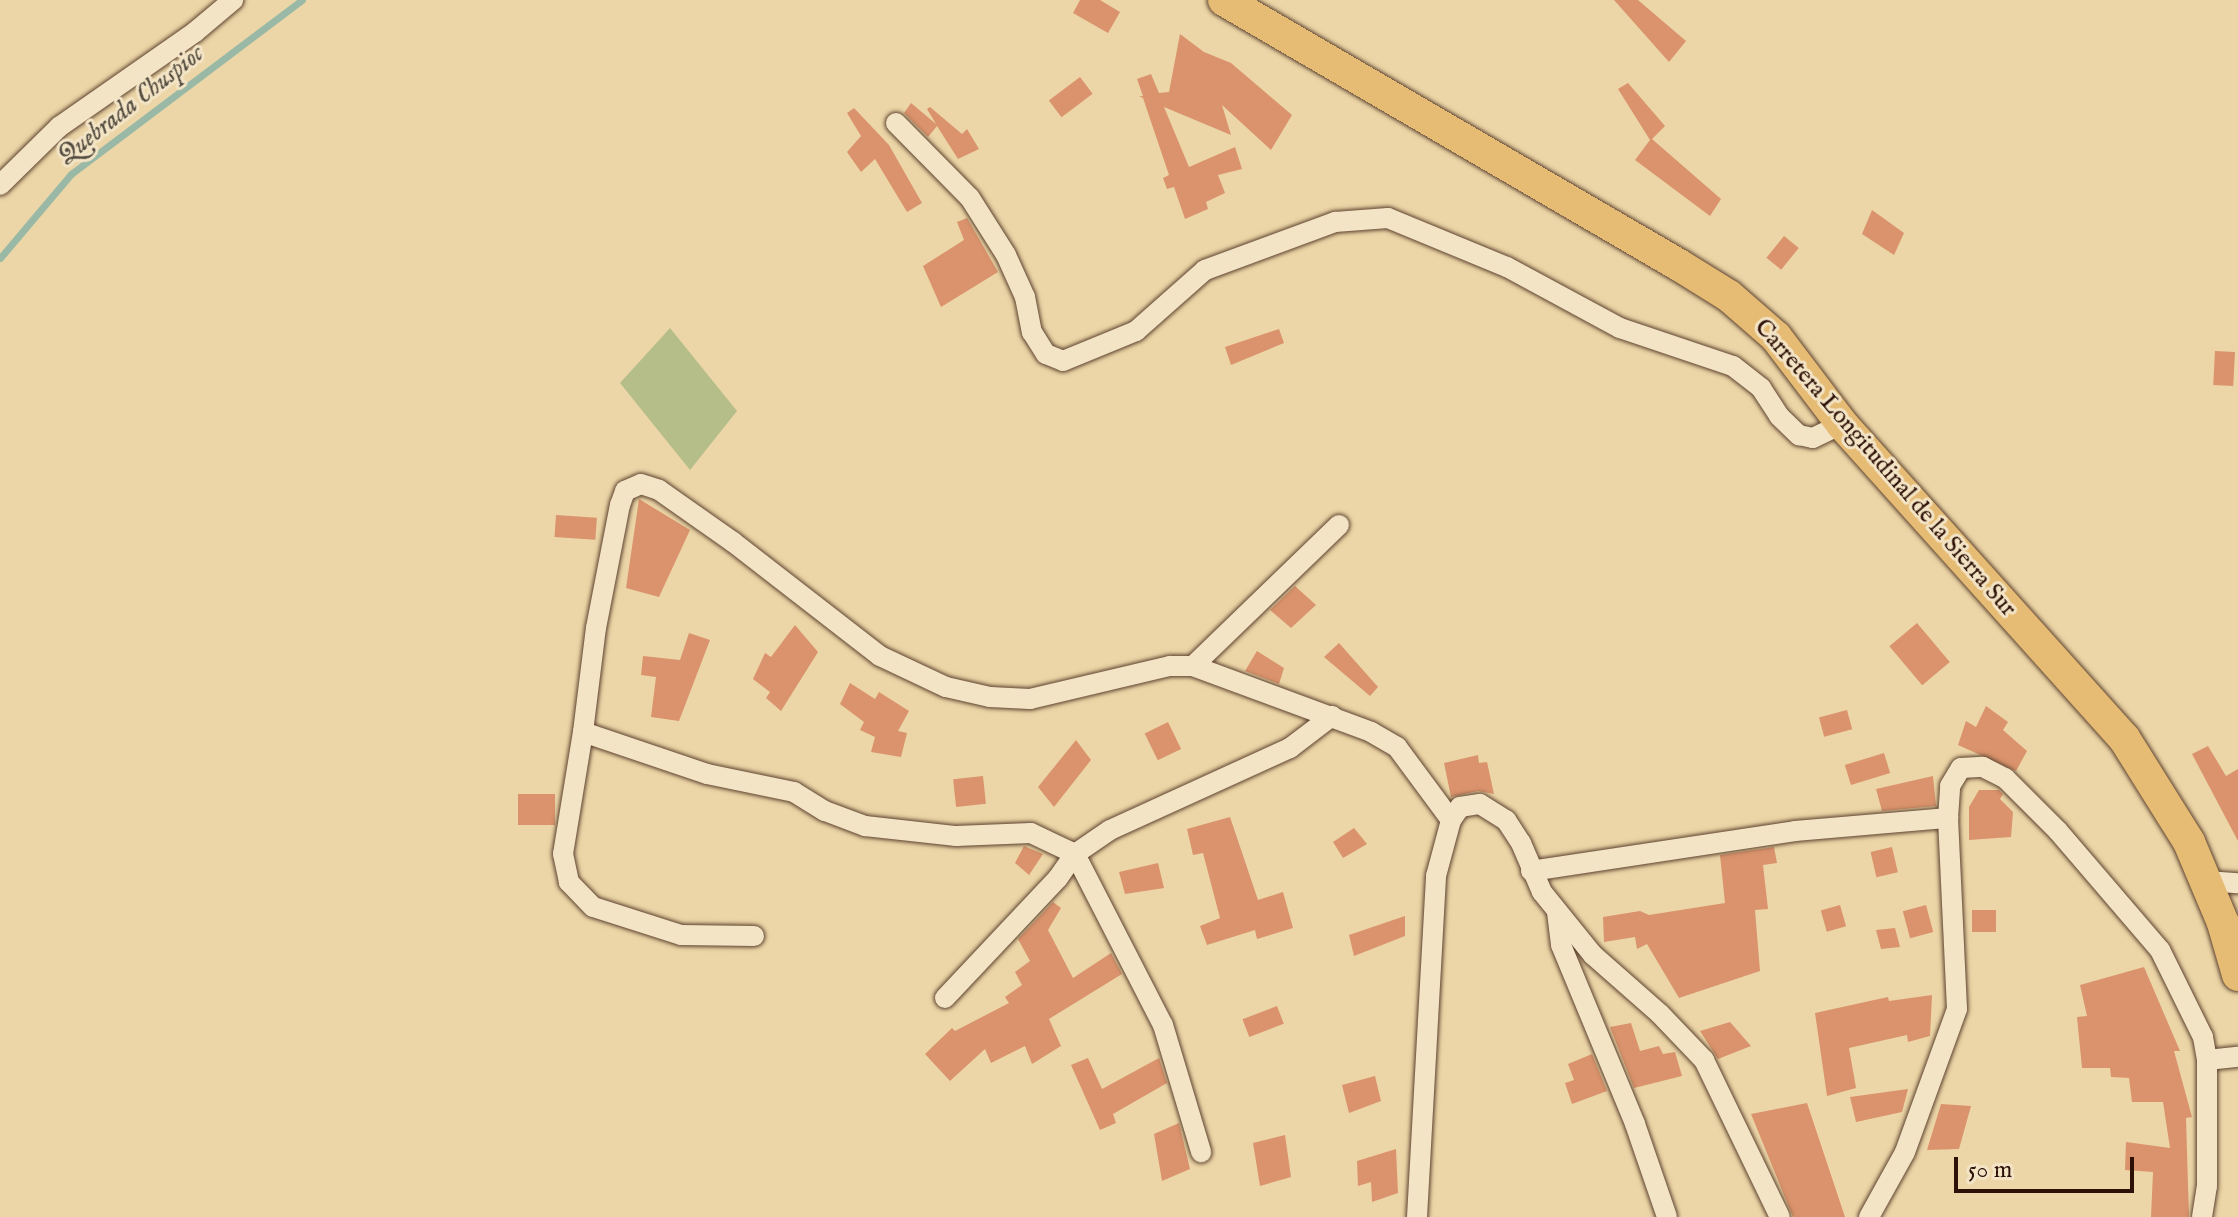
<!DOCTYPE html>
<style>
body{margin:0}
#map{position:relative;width:2238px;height:1217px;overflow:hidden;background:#ecd6a7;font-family:"IM FELL English",serif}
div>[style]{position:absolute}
.green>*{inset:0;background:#b5be89}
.stream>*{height:7px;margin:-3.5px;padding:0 3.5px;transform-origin:3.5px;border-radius:3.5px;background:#99b9a6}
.building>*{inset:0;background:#da936c;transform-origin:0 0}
.roads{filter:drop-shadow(0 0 2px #5d422f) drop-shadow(0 0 2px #5d422f)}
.minor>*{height:20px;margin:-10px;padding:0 10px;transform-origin:10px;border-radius:10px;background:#f3e4c6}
.trunk>*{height:32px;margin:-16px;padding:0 16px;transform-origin:16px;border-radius:16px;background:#e6bb74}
span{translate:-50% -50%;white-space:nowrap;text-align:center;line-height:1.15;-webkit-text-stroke:6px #f3e4c6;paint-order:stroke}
.street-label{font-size:24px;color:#2d1107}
.water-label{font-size:26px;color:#534c3f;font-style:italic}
.scale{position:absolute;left:1954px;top:1157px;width:180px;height:36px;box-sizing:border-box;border:4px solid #2d1107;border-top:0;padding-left:10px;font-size:24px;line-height:28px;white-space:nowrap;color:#2d1107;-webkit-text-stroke:6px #f3e4c6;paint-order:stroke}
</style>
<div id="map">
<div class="green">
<i style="clip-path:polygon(670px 328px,737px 411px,690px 470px,620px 383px)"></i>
</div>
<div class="stream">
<i style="left:0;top:258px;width:110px;rotate:-49.8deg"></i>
<i style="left:71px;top:174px;width:289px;rotate:-37deg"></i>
</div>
<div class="building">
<i style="clip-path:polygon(1080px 0,1100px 0,1120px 12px,1108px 33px,1073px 13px)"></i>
<i style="clip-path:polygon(1614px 0,1638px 0,1686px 41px,1669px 62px)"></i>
<i style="clip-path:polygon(1180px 34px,1204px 52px,1231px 63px,1292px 115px,1271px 150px,1222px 105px,1231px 135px,1164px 107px,1189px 167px,1235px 147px,1242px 169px,1218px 175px,1225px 193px,1206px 202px,1208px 209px,1185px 219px,1174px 187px,1167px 189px,1163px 178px,1169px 175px,1143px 98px,1139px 96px,1143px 96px,1137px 79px,1151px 74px,1159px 93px,1169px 92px)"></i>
<i style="left:1080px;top:77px;width:21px;height:39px;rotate:53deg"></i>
<i style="clip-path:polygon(1628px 83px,1665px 126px,1652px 139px,1721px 199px,1710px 216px,1635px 160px,1650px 140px,1618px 89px)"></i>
<i style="clip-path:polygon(911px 103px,936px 124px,927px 109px,930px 107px,962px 134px,967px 129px,979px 149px,958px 159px,937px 126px,928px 137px,904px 113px)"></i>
<i style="clip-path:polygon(854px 108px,889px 145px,922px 203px,907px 212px,875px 159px,861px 172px,847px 152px,861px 136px,847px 113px)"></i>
<i style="clip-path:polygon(1872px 210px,1904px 233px,1894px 255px,1862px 234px)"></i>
<i style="clip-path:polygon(967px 218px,998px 272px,941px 307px,923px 266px,964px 240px,957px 222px)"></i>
<i style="left:1784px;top:236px;width:19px;height:28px;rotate:39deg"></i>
<i style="clip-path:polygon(1279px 329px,1284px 343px,1231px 365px,1225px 347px)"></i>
<i style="left:2215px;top:351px;width:20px;height:34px;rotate:3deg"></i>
<i style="clip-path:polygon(639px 499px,690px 530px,659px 597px,626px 588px)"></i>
<i style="left:556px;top:515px;width:41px;height:22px;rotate:4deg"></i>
<i style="clip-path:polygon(1295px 586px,1316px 605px,1291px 628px,1270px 610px)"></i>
<i style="left:1917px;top:623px;width:51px;height:36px;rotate:50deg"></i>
<i style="clip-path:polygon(795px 625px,818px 652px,781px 711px,766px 698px,770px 692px,753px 679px,765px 653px,771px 657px)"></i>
<i style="clip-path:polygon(689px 633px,710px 640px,679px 721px,651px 717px,656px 677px,641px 675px,643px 656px,680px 660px)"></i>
<i style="clip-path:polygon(1339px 643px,1378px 687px,1370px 696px,1324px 657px)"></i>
<i style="clip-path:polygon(1257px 651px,1284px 668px,1279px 684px,1245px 671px)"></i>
<i style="clip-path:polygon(850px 683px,875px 699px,879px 692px,909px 711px,898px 731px,907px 733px,901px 757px,871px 752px,875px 737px,860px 730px,864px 722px,840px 704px)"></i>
<i style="clip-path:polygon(1986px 706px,2008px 722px,2003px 730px,2027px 751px,2016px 771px,1958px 745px,1966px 721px,1976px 727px)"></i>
<i style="left:1847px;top:710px;width:20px;height:29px;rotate:75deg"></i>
<i style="left:1168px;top:722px;width:30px;height:26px;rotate:64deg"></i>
<i style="clip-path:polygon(1076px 740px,1091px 760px,1054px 807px,1038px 787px)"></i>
<i style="clip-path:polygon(2208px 746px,2226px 776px,2238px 769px,2238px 841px,2192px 754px)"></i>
<i style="left:1884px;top:753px;width:21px;height:41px;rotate:73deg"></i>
<i style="clip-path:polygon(1478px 755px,1479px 763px,1487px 762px,1494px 794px,1478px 791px,1451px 797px,1444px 763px)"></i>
<i style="left:983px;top:776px;width:28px;height:30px;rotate:84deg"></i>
<i style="clip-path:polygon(1933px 776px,1936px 806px,1882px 811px,1876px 789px)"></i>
<i style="clip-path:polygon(1979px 790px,1999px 790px,2003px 794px,2000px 799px,2013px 812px,2011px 837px,1969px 840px,1969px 807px)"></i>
<i style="left:555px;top:794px;width:31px;height:37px;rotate:90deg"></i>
<i style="clip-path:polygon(1230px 817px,1258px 900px,1283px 892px,1293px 928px,1257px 939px,1255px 930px,1207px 945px,1200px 926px,1220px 918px,1203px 853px,1193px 855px,1187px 829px)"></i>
<i style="clip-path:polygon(1354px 828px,1367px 844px,1343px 858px,1333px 842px)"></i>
<i style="clip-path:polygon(1024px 846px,1043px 854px,1029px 875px,1015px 863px)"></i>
<i style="clip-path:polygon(1774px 847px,1777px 863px,1763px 865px,1768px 909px,1755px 910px,1760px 971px,1679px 998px,1647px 944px,1637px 949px,1635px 937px,1604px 942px,1603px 917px,1640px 911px,1649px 915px,1725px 903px,1720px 855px)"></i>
<i style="left:1892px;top:847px;width:26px;height:22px;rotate:77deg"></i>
<i style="clip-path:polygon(1158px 863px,1164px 888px,1125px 894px,1119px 872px)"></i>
<i style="clip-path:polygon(1053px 902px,1061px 908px,1048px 930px,1073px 978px,1111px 953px,1122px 974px,1049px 1019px,1061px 1046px,1032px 1064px,1025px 1046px,991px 1063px,985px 1049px,950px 1081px,925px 1054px,952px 1028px,955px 1031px,1009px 1003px,1005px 997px,1022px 985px,1015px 972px,1030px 961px,1018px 939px)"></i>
<i style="left:1840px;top:905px;width:22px;height:20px;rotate:74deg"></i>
<i style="left:1926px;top:905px;width:28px;height:24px;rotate:75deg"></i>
<i style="left:1972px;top:910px;width:24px;height:22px"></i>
<i style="clip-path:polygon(1405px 916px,1405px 936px,1354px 956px,1349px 935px)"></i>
<i style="clip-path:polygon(1895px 928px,1900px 947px,1881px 949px,1876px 930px)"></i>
<i style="clip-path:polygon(2144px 967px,2180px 1051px,2174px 1051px,2192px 1117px,2186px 1118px,2189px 1217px,2151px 1217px,2153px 1172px,2125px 1170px,2126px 1142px,2170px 1148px,2163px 1102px,2132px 1102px,2129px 1078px,2111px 1077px,2110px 1068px,2082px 1068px,2077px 1017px,2087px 1016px,2080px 985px)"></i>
<i style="clip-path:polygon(1932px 995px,1930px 1036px,1908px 1042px,1907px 1035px,1849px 1048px,1856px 1088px,1827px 1096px,1815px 1013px,1888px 997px,1889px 1001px)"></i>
<i style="left:1277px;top:1006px;width:19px;height:37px;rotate:69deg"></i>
<i style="clip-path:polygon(1730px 1022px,1751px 1046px,1718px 1059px,1700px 1031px)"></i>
<i style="clip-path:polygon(1631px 1023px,1640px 1051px,1659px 1046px,1663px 1054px,1675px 1052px,1682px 1076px,1634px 1088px,1610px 1027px)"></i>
<i style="clip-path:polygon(1592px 1054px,1607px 1091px,1572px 1104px,1565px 1083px,1574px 1080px,1568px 1064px)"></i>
<i style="clip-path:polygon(1088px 1058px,1102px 1089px,1159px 1058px,1167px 1083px,1113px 1114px,1116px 1123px,1100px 1130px,1071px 1065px)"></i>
<i style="clip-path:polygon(1375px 1076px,1381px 1101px,1349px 1113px,1342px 1085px)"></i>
<i style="clip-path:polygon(1908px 1089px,1902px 1112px,1856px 1122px,1850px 1097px)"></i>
<i style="clip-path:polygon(1807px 1103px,1845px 1217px,1793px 1217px,1751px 1114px)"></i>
<i style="clip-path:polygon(1941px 1104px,1971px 1106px,1959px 1149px,1927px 1150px)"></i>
<i style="clip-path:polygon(1179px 1123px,1190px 1169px,1162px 1181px,1154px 1134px)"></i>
<i style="clip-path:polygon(1285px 1135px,1291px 1177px,1260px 1186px,1253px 1143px)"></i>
<i style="clip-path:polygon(1396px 1149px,1398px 1193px,1372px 1202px,1371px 1182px,1358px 1186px,1357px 1161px)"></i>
</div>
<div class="roads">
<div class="minor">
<i style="left:896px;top:123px;width:105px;rotate:45.4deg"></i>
<i style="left:970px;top:198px;width:67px;rotate:57.7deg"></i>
<i style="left:1006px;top:255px;width:46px;rotate:65.7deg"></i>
<i style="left:1025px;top:297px;width:36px;rotate:79deg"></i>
<i style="left:1032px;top:332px;width:26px;rotate:58deg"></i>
<i style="left:1046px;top:354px;width:18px;rotate:22deg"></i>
<i style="left:1063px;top:361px;width:79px;rotate:-22.3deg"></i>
<i style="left:1136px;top:331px;width:92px;rotate:-41.5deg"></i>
<i style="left:1205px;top:270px;width:139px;rotate:-20.3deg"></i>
<i style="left:1335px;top:222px;width:53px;rotate:-4.3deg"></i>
<i style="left:1388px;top:218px;width:129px;rotate:22.4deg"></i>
<i style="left:1507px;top:267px;width:128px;rotate:28.4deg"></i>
<i style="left:1620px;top:328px;width:119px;rotate:18.6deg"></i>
<i style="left:1733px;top:366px;width:36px;rotate:38deg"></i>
<i style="left:1761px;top:388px;width:33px;rotate:57deg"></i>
<i style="left:1779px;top:416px;width:28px;rotate:44deg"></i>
<i style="left:1799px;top:435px;width:14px;rotate:12deg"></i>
<i style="left:1813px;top:438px;width:32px;rotate:-26deg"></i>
<i style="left:0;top:185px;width:83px;rotate:-44.5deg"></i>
<i style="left:59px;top:127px;width:166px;rotate:-34.9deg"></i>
<i style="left:195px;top:32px;width:50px;rotate:-40.1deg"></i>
<i style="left:1193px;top:666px;width:203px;rotate:-44deg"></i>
<i style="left:583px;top:732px;width:105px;rotate:-82.9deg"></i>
<i style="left:596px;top:628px;width:125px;rotate:-79deg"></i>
<i style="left:620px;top:505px;width:15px;rotate:-70deg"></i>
<i style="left:625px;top:491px;width:17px;rotate:-24deg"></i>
<i style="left:641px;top:484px;width:19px;rotate:18deg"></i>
<i style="left:659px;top:490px;width:90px;rotate:35.1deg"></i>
<i style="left:733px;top:542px;width:186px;rotate:37.8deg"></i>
<i style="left:880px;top:656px;width:73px;rotate:25.2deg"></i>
<i style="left:946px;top:687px;width:45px;rotate:12.8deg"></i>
<i style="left:990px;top:697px;width:40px;rotate:2.9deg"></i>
<i style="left:1030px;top:699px;width:144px;rotate:-13.3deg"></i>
<i style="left:1170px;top:666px;width:23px"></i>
<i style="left:1193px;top:666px;width:190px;rotate:20.3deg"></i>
<i style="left:1371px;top:732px;width:30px;rotate:30deg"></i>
<i style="left:1397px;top:747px;width:91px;rotate:53.5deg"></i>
<i style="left:1531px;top:871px;width:267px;rotate:-8.6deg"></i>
<i style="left:1795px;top:831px;width:154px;rotate:-4.9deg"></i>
<i style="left:2206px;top:881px;width:32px;rotate:4deg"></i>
<i style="left:1557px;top:912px;width:33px;rotate:83deg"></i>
<i style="left:1561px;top:945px;width:194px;rotate:67.5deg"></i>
<i style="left:1635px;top:1124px;width:98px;rotate:71deg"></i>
<i style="left:754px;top:936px;width:73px;rotate:-179.2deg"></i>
<i style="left:681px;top:935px;width:92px;rotate:-162.3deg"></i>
<i style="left:593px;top:907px;width:35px;rotate:-134deg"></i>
<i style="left:569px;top:882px;width:29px;rotate:-102deg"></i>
<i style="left:563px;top:854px;width:124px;rotate:-80.7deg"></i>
<i style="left:583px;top:732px;width:131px;rotate:18.7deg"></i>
<i style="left:707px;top:774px;width:89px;rotate:11.7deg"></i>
<i style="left:794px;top:792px;width:36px;rotate:32deg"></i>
<i style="left:825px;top:811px;width:43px;rotate:20.6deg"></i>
<i style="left:865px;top:826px;width:92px;rotate:6.3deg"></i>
<i style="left:956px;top:836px;width:75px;rotate:-2.3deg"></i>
<i style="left:1031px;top:833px;width:49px;rotate:25.5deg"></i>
<i style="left:1075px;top:854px;width:192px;rotate:62.8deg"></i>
<i style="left:1163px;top:1025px;width:133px;rotate:73.3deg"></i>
<i style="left:945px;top:998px;width:165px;rotate:-46.7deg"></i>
<i style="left:1058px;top:878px;width:29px;rotate:-55deg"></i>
<i style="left:1075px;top:854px;width:42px;rotate:-34.4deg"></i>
<i style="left:1110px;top:830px;width:198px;rotate:-24.5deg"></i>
<i style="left:1290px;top:748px;width:53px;rotate:-37.3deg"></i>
<i style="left:1417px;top:1217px;width:342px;rotate:-86.8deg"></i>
<i style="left:1436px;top:876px;width:58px;rotate:-75deg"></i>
<i style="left:1451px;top:820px;width:16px;rotate:-55deg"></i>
<i style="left:1460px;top:807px;width:20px;rotate:-9deg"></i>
<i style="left:1480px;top:804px;width:31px;rotate:32deg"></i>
<i style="left:1506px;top:820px;width:27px;rotate:57deg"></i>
<i style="left:1521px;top:843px;width:53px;rotate:66.8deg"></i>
<i style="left:1542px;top:892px;width:81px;rotate:51deg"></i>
<i style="left:1593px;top:955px;width:89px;rotate:41.4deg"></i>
<i style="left:1660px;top:1014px;width:64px;rotate:46.3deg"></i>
<i style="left:1704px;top:1060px;width:174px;rotate:64.2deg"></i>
<i style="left:1869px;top:1217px;width:74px;rotate:-61deg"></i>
<i style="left:1905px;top:1152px;width:152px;rotate:-70deg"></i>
<i style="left:1957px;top:1009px;width:191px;rotate:-92.7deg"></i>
<i style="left:1948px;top:818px;width:32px;rotate:-86deg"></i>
<i style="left:1950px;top:786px;width:21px;rotate:-59deg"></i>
<i style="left:1961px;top:768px;width:22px;rotate:-3deg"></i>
<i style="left:1983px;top:767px;width:25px;rotate:27deg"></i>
<i style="left:2005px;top:778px;width:75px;rotate:45deg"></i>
<i style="left:2058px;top:831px;width:157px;rotate:49.4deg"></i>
<i style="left:2160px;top:950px;width:97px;rotate:63.7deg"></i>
<i style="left:2203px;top:1037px;width:23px;rotate:80deg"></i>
<i style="left:2207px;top:1060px;width:31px;rotate:-6deg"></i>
<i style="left:2202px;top:1217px;width:31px;rotate:-81deg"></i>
<i style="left:2207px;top:1186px;width:126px;rotate:-90deg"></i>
</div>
<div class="trunk">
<i style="left:1224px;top:0;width:527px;rotate:30.22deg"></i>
<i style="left:1679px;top:265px;width:59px;rotate:31.8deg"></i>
<i style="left:1729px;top:296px;width:62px;rotate:41.1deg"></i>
<i style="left:1776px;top:337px;width:109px;rotate:52.8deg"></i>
<i style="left:1842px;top:424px;width:422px;rotate:48.1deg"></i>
<i style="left:2124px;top:738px;width:123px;rotate:58deg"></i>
<i style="left:2189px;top:842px;width:88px;rotate:67.2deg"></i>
<i style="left:2223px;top:923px;width:54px;rotate:73.9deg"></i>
</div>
</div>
<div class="street-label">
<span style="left:1885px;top:468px;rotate:49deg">Carretera Longitudinal de la Sierra Sur</span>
</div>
<div class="water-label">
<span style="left:131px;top:105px;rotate:-38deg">Quebrada Chuspioc</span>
</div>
<div class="scale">50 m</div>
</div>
